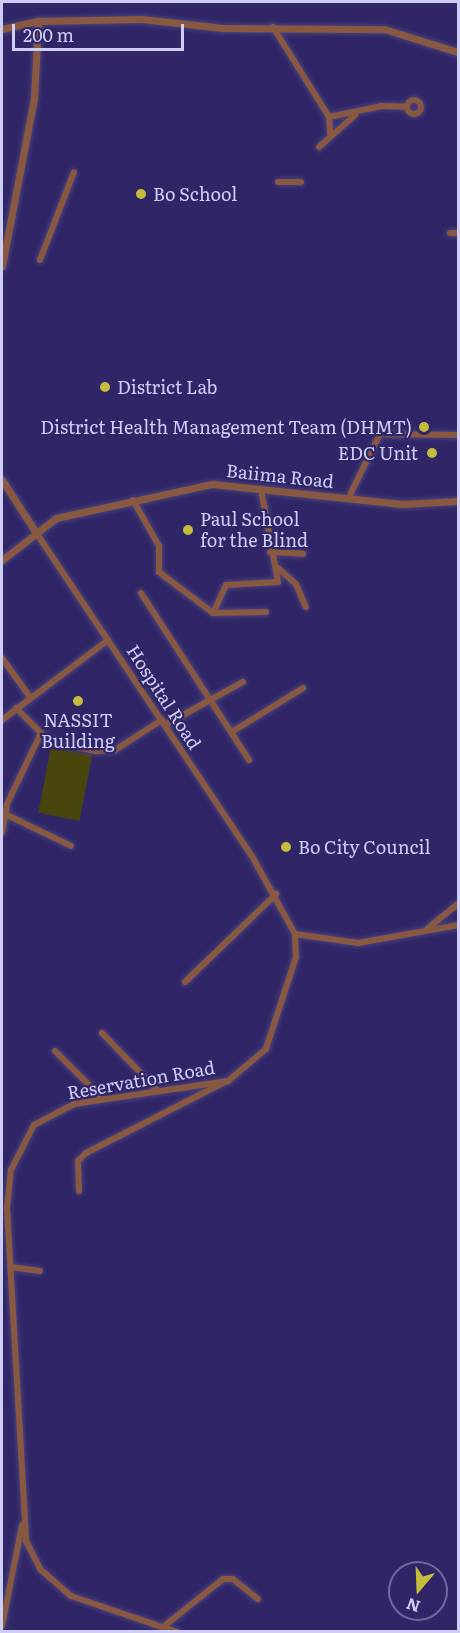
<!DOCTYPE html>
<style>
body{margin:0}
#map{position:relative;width:460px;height:1633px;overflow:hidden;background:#302667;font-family:Literata,serif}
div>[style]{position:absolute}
.green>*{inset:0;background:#48450d;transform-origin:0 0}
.roads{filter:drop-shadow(0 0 2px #49417e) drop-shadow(0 0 2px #49417e)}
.minor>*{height:6px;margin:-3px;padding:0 3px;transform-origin:3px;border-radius:3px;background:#895841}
.minor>.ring{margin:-3px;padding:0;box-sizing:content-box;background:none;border:6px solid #895841;border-radius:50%}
.tertiary>*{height:7px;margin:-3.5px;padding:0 3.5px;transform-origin:3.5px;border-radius:3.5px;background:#895841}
.dots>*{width:16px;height:16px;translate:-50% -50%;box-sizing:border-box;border:3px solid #302667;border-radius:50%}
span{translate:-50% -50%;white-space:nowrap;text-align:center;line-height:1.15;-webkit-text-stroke:4.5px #302667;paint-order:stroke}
.poi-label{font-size:18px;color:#cecef5}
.left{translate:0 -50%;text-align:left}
.right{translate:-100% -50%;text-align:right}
.street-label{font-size:18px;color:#cecef5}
.frame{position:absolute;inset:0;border:3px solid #cecef5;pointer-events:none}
.north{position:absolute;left:388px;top:1561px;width:60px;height:60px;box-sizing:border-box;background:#302667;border:2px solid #6f69a0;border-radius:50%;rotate:199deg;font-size:16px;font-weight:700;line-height:24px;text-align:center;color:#cecef5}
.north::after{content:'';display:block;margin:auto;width:21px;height:27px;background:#c4bc3d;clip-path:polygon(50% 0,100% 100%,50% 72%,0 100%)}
.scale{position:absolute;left:12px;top:24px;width:172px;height:27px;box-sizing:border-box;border:3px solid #cecef5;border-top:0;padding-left:8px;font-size:18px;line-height:21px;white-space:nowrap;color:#cecef5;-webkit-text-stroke:4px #302667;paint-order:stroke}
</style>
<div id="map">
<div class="green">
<i style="left:51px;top:747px;width:42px;height:67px;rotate:11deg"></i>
</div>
<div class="roads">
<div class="minor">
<i style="left:273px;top:27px;width:106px;rotate:58.1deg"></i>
<i style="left:329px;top:117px;width:16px;rotate:86deg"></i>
<i class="ring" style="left:407px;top:100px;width:8px;height:8px"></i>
<i style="left:329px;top:117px;width:54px;rotate:-11.7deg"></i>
<i style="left:382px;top:106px;width:25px;rotate:2deg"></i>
<i style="left:319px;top:147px;width:48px;rotate:-41.6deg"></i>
<i style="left:278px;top:182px;width:23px"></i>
<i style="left:450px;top:233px;width:8px"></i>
<i style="left:40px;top:260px;width:94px;rotate:-68.9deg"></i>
<i style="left:348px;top:499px;width:72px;rotate:-63.8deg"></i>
<i style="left:380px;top:434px;width:78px;rotate:0.7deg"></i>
<i style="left:133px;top:500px;width:53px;rotate:60.5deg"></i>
<i style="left:159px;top:546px;width:26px;rotate:90deg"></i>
<i style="left:159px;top:572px;width:68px;rotate:37.2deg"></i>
<i style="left:213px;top:613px;width:53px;rotate:-1.1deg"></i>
<i style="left:37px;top:534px;width:389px;rotate:56.3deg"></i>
<i style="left:253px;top:858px;width:87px;rotate:61.1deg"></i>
<i style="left:295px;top:934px;width:23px;rotate:88deg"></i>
<i style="left:296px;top:957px;width:97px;rotate:108.1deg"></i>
<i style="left:266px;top:1049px;width:50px;rotate:139.9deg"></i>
<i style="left:228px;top:1081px;width:156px;rotate:171.5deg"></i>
<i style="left:74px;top:1104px;width:45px;rotate:152.3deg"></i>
<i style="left:34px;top:1125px;width:51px;rotate:117.1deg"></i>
<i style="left:11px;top:1170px;width:38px;rotate:96deg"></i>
<i style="left:7px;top:1208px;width:334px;rotate:86.7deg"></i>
<i style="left:26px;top:1541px;width:31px;rotate:63deg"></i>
<i style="left:40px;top:1569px;width:41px;rotate:41.1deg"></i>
<i style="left:71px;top:1596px;width:112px;rotate:18.8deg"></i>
<i style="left:270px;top:552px;width:33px;rotate:3deg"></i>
<i style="left:278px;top:568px;width:24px;rotate:42deg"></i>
<i style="left:296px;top:584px;width:25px;rotate:67deg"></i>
<i style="left:141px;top:593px;width:199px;rotate:57.1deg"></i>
<i style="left:213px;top:613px;width:31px;rotate:-65deg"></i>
<i style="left:226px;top:585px;width:52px;rotate:-3.3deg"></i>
<i style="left:278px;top:582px;width:95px;rotate:-100.4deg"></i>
<i style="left:2px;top:658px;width:48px;rotate:54.3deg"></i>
<i style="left:16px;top:708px;width:47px;rotate:45deg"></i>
<i style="left:49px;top:741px;width:48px;rotate:12deg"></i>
<i style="left:96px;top:751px;width:19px;rotate:-3deg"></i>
<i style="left:115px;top:750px;width:56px;rotate:-32.6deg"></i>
<i style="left:2px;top:720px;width:133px;rotate:-37deg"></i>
<i style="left:165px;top:725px;width:89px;rotate:-28.9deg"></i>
<i style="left:235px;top:730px;width:80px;rotate:-31.7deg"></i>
<i style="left:7px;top:815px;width:71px;rotate:25.8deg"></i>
<i style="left:2px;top:833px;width:29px;rotate:-80deg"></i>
<i style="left:7px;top:804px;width:79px;rotate:-64.4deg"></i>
<i style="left:428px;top:928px;width:38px;rotate:-39deg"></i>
<i style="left:295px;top:934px;width:64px;rotate:8.1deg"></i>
<i style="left:358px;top:943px;width:102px;rotate:-10.2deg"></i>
<i style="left:185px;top:982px;width:127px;rotate:-44deg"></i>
<i style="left:102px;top:1033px;width:81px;rotate:46deg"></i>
<i style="left:55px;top:1051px;width:68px;rotate:45deg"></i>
<i style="left:79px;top:1191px;width:30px;rotate:-92deg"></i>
<i style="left:78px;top:1161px;width:11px;rotate:-45deg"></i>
<i style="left:86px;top:1153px;width:158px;rotate:-27.1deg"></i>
<i style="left:11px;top:1267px;width:29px;rotate:8deg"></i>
<i style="left:2px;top:1626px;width:103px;rotate:-78.8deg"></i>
<i style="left:163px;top:1627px;width:77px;rotate:-38.7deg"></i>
<i style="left:223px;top:1579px;width:10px"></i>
<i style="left:233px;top:1579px;width:32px;rotate:39deg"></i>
</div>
<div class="tertiary">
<i style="left:2px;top:29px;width:37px;rotate:-13deg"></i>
<i style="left:38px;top:21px;width:104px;rotate:-1.1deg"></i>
<i style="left:142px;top:19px;width:81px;rotate:6.4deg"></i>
<i style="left:222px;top:28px;width:162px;rotate:0.4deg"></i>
<i style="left:384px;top:29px;width:77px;rotate:17.3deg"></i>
<i style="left:2px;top:266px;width:171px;rotate:-79.2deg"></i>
<i style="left:34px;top:98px;width:77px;rotate:-87deg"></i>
<i style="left:2px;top:480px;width:64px;rotate:57.1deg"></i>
<i style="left:2px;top:560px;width:68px;rotate:-37.9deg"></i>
<i style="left:56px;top:518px;width:160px;rotate:-12.3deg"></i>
<i style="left:212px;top:484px;width:191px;rotate:6deg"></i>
<i style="left:402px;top:504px;width:56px;rotate:-3.1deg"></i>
</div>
</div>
<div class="dots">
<i style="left:141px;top:194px;background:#c4bc3d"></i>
<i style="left:105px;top:387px;background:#c4bc3d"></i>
<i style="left:424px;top:427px;background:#c4bc3d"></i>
<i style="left:432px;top:453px;background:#c4bc3d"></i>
<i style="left:188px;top:530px;background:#c4bc3d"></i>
<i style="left:78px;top:701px;background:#c4bc3d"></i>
<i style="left:286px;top:847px;background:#c4bc3d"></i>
</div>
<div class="poi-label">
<span class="left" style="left:153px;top:194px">Bo School</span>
<span class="left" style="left:117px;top:387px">District Lab</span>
<span class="right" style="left:412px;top:427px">District Health Management Team (DHMT)</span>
<span class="right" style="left:418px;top:453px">EDC Unit</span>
<span class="left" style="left:200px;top:530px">Paul School<br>for the Blind</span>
<span style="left:78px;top:731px">NASSIT<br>Building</span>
<span class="left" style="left:298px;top:847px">Bo City Council</span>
</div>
<div class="street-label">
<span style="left:280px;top:476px;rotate:6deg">Baiima Road</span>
<span style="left:164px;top:697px;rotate:57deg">Hospital Road</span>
<span style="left:141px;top:1080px;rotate:-10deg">Reservation Road</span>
</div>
<div class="frame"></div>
<div class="north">N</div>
<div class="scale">200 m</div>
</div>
